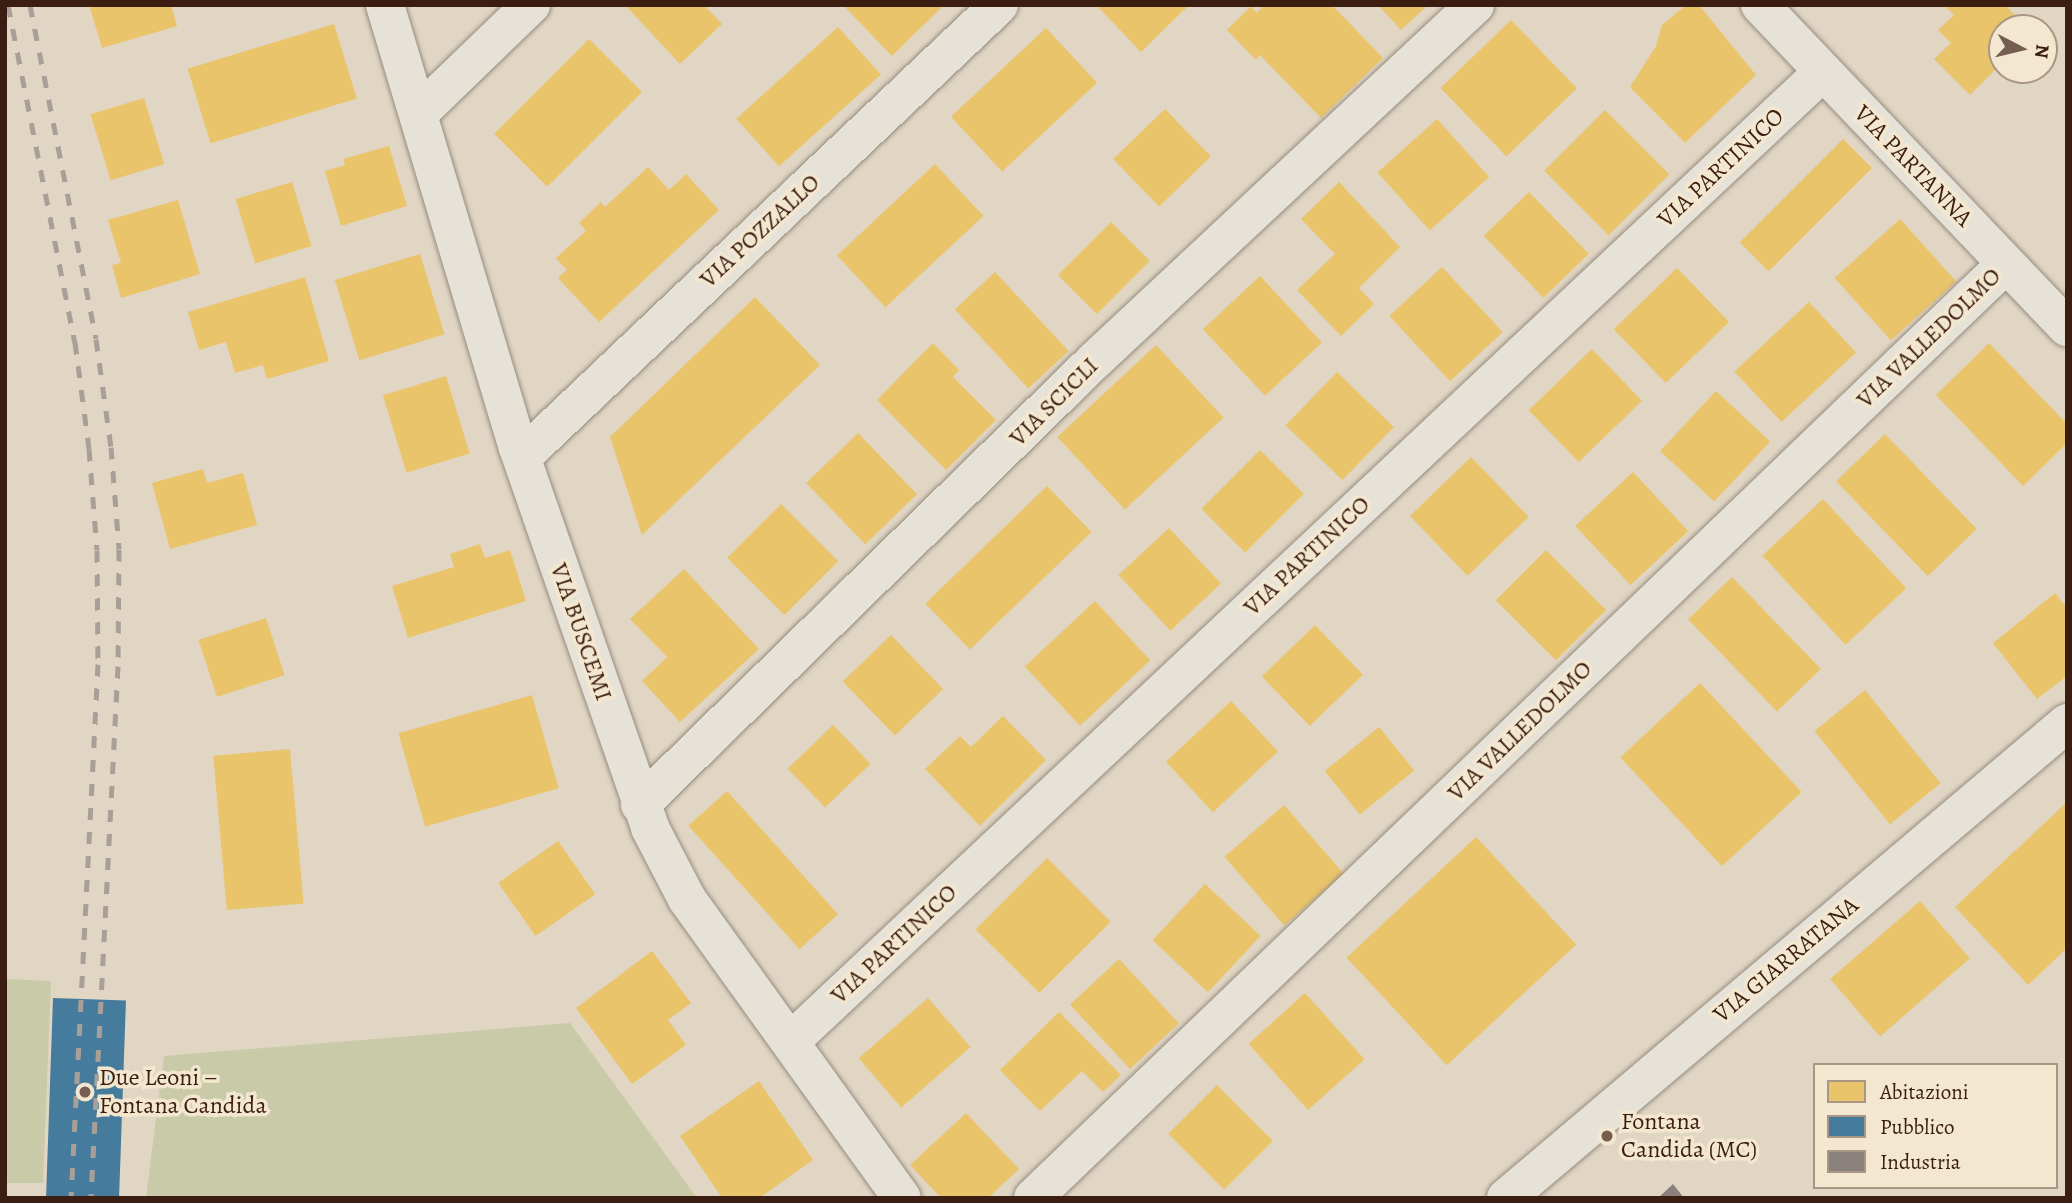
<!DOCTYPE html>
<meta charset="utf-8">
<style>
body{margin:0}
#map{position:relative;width:2072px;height:1203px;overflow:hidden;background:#e1d6c3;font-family:Alegreya,serif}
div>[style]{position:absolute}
.green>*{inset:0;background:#c8caa8}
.homes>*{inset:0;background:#e9c46a;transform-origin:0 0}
.public>*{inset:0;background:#457b9d;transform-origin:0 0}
.industry>*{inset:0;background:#8a817c}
.roads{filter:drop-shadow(0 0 2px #968c80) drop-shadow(0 0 2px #968c80)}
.minor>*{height:38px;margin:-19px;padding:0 19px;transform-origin:19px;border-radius:19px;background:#e7e2d8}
.rail>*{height:5px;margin-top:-2.5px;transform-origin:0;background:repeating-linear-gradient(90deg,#a8a098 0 12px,transparent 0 24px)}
.dots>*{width:19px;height:19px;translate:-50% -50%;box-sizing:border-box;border:4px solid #f4e7d0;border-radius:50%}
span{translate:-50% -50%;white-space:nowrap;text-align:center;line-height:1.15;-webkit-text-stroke:7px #f4e7d0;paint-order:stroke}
.street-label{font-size:24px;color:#3b1d11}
.poi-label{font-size:24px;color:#3b1d11}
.left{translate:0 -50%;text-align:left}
.frame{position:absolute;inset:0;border:7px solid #3b1d11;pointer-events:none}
.legend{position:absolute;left:1813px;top:1063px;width:245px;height:126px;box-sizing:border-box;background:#f4e7d0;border:2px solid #aa9684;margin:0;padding:9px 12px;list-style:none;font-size:21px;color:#3b1d11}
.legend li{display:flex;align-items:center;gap:14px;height:35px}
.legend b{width:35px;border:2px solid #aa9684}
.north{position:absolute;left:1988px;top:14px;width:70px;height:70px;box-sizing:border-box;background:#f4e7d0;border:2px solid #aa9684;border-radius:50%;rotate:97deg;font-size:19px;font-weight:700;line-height:28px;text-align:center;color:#3b1d11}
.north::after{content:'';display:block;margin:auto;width:24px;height:32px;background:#755e4f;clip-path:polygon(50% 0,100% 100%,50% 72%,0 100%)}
</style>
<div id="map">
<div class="green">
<i style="clip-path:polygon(5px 979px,51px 981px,43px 1183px,5px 1183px)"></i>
<i style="clip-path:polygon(570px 1023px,697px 1198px,146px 1198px,164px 1056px)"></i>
</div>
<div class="homes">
<i style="clip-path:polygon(89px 5px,171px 5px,177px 26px,102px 48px)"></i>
<i style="clip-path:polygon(625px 5px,704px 5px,722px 24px,680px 64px)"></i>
<i style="clip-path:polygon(843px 5px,944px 5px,892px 56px)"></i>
<i style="clip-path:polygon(1096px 5px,1189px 5px,1141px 52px)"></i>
<i style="clip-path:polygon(1264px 5px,1332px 5px,1383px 58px,1321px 118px,1260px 55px,1256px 60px,1227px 30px,1251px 6px,1257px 13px)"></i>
<i style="clip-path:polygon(1378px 5px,1428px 5px,1401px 30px)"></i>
<i style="clip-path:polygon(1686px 5px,1699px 5px,1756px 75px,1685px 143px,1630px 87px,1656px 46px,1662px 25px)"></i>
<i style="clip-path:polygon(1944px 5px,2005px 5px,2028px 28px,2002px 28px,2002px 63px,1970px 95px,1934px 59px,1951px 43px,1938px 30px,1954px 15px)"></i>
<i style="left:1511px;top:20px;width:95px;height:98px;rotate:46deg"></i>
<i style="left:334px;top:24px;width:78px;height:153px;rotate:73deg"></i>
<i style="left:838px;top:27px;width:64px;height:137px;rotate:48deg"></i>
<i style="left:1046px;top:28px;width:75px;height:130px;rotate:47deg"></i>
<i style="left:589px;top:39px;width:75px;height:134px;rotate:45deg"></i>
<i style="left:144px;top:98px;width:69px;height:56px;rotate:73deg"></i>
<i style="left:1165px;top:109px;width:66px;height:72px;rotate:46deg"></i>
<i style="left:1605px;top:110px;width:91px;height:86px;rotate:45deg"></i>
<i style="left:1437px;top:119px;width:78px;height:80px;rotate:48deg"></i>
<i style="left:1843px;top:139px;width:41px;height:146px;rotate:45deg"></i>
<i style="clip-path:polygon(389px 146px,407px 206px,341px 226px,325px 171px,345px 165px,343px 159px)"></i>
<i style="left:935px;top:164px;width:71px;height:134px;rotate:47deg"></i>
<i style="clip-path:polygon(648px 167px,669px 190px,686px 174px,719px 210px,599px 322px,558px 278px,567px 270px,556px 258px,586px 231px,579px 223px,601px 202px,605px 207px)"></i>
<i style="left:292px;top:182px;width:67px;height:59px;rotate:73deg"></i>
<i style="clip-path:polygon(1339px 182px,1400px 247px,1359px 288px,1374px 304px,1341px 336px,1297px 290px,1335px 254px,1301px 219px)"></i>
<i style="left:1529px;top:192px;width:86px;height:63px;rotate:46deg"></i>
<i style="clip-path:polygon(178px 200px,200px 274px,121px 298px,112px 265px,121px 263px,108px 220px)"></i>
<i style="left:1900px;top:219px;width:84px;height:88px;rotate:48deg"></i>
<i style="left:1111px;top:222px;width:55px;height:75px;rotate:45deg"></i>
<i style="left:420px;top:254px;width:84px;height:89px;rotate:73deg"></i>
<i style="left:1442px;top:267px;width:89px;height:72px;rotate:47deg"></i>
<i style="left:1677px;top:268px;width:75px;height:88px;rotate:46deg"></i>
<i style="left:995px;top:272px;width:108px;height:55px;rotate:47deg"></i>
<i style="left:1260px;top:276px;width:91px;height:78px;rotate:47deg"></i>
<i style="clip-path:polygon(305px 277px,329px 361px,267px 379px,263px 365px,235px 373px,226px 342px,199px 350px,188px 312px)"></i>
<i style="clip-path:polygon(755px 297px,820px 365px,642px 535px,610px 437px)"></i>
<i style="left:1809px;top:302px;width:69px;height:102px;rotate:47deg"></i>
<i style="clip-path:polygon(933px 343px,959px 370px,953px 377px,996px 420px,946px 470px,877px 400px)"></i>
<i style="clip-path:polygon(1989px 343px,2067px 424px,2067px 443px,2023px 486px,1936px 395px)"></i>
<i style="left:1156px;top:345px;width:99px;height:135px;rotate:47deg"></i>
<i style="left:1592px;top:349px;width:72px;height:88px;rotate:46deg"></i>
<i style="left:1337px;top:372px;width:79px;height:74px;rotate:44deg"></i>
<i style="left:446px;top:376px;width:81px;height:66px;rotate:73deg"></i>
<i style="left:1716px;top:391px;width:74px;height:82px;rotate:43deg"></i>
<i style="left:858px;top:433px;width:85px;height:72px;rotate:46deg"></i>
<i style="left:1885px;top:434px;width:132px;height:68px;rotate:46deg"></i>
<i style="left:1260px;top:450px;width:62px;height:83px;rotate:45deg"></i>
<i style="left:1471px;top:457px;width:83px;height:85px;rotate:46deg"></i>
<i style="clip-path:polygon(203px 469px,207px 483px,243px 473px,257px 525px,170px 549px,152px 483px)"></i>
<i style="left:1633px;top:472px;width:81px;height:79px;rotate:47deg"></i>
<i style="left:1047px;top:486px;width:64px;height:169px;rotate:46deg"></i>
<i style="left:1823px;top:499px;width:122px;height:83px;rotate:47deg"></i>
<i style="left:781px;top:504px;width:81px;height:76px;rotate:45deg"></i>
<i style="left:1169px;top:528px;width:76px;height:69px;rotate:47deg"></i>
<i style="clip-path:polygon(480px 544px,485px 558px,510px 550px,526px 601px,408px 638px,392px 586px,454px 567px,450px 554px)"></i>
<i style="left:1546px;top:550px;width:85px;height:71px;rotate:45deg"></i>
<i style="clip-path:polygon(684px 569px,759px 649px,680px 722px,642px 681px,667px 657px,630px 619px)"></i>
<i style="left:1732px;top:577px;width:128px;height:61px;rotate:46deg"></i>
<i style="clip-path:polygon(2055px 593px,2067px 608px,2067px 676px,2037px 699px,1993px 643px)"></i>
<i style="left:1095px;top:601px;width:81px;height:96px;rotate:47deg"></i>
<i style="left:266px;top:618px;width:60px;height:71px;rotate:72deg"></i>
<i style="left:1315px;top:625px;width:69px;height:74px;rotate:46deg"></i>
<i style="left:891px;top:635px;width:75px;height:67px;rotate:46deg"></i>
<i style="left:1700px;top:683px;width:149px;height:109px;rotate:47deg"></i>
<i style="left:1865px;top:690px;width:120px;height:65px;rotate:51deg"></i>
<i style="left:532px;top:695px;width:97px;height:139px;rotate:74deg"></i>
<i style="left:1231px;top:701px;width:69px;height:89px;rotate:47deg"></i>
<i style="clip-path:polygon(1003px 716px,1046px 760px,980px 826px,925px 769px,960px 736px,971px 747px)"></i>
<i style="left:833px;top:725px;width:54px;height:63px;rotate:46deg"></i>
<i style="left:1379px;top:727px;width:56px;height:70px;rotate:51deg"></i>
<i style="left:290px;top:749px;width:155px;height:77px;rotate:85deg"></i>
<i style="left:727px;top:791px;width:166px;height:52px;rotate:48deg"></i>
<i style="clip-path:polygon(2067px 802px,2067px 948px,2028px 985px,1955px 907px)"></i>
<i style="left:1284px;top:805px;width:91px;height:79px;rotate:49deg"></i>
<i style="left:1476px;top:837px;width:147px;height:177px;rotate:47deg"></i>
<i style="left:558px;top:841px;width:65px;height:73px;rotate:55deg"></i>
<i style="left:1047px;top:858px;width:90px;height:101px;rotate:45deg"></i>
<i style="left:1205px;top:884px;width:76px;height:77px;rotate:43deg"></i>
<i style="left:1920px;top:901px;width:76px;height:119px;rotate:49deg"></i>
<i style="clip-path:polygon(652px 951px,691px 1003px,668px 1020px,686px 1045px,632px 1084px,576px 1008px)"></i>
<i style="left:1119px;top:959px;width:88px;height:67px;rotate:47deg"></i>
<i style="left:1305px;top:993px;width:89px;height:76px;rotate:48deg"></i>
<i style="left:928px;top:998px;width:65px;height:92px;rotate:49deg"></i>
<i style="clip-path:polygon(1059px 1012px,1121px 1075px,1103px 1092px,1082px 1071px,1040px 1111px,1000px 1070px)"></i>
<i style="clip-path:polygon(759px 1081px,813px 1160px,759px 1198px,722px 1198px,680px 1136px)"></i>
<i style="left:1217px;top:1085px;width:79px;height:69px;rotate:45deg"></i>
<i style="clip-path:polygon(966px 1113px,1019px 1169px,988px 1198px,941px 1198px,910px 1165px)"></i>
</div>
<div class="public">
<i style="left:53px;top:998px;width:73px;height:200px;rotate:2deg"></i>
</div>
<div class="industry">
<i style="clip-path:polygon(1673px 1184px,1684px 1198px,1658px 1198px)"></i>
</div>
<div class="roads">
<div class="minor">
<i style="left:385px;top:5px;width:463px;rotate:73.3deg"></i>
<i style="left:518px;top:448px;width:402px;rotate:70.8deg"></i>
<i style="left:650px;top:828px;width:80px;rotate:62.5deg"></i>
<i style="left:687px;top:899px;width:368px;rotate:54.3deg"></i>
<i style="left:1760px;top:5px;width:445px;rotate:46.4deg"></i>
<i style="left:419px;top:113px;width:156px;rotate:-44deg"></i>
<i style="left:522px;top:457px;width:657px;rotate:-43.46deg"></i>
<i style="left:640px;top:805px;width:634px;rotate:-44.36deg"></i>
<i style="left:1093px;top:362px;width:523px;rotate:-43.06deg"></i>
<i style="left:791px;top:1041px;width:1416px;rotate:-43.2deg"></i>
<i style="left:1033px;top:1198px;width:1349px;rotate:-43.83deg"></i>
<i style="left:1506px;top:1198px;width:735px;rotate:-40.25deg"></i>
</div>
</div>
<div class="rail">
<i style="left:8px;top:5px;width:344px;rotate:78.8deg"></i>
<i style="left:75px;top:342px;width:108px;rotate:82.5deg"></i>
<i style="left:89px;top:449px;width:101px;rotate:85.5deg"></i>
<i style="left:97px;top:550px;width:114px;rotate:89.5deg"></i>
<i style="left:98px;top:664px;width:535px;rotate:92.89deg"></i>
<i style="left:30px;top:5px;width:340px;rotate:78.8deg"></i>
<i style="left:96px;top:339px;width:109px;rotate:82.1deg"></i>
<i style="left:111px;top:447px;width:102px;rotate:85.5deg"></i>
<i style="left:119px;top:549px;width:117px;rotate:90.5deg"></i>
<i style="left:118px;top:666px;width:533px;rotate:92.91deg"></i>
</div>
<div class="dots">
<i style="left:85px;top:1092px;background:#755e4f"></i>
<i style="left:1607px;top:1136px;background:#755e4f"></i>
</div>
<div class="street-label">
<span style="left:1913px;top:166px;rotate:46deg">VIA PARTANNA</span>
<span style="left:1721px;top:168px;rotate:-43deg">VIA PARTINICO</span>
<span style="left:760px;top:231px;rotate:-43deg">VIA POZZALLO</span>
<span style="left:1929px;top:338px;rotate:-44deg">VIA VALLEDOLMO</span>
<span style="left:1054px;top:402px;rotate:-45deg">VIA SCICLI</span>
<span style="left:1307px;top:556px;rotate:-43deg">VIA PARTINICO</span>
<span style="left:581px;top:632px;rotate:71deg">VIA BUSCEMI</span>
<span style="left:1520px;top:731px;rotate:-44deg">VIA VALLEDOLMO</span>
<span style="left:894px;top:944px;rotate:-43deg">VIA PARTINICO</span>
<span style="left:1786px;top:960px;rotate:-40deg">VIA GIARRATANA</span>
</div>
<div class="poi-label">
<span class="left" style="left:99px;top:1092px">Due Leoni –<br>Fontana Candida</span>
<span class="left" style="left:1621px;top:1136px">Fontana<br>Candida (MC)</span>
</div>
<div class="frame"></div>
<ul class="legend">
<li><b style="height:19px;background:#e9c46a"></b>Abitazioni</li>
<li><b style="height:19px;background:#457b9d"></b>Pubblico</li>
<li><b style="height:19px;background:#8a817c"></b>Industria</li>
</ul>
<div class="north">N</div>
</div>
